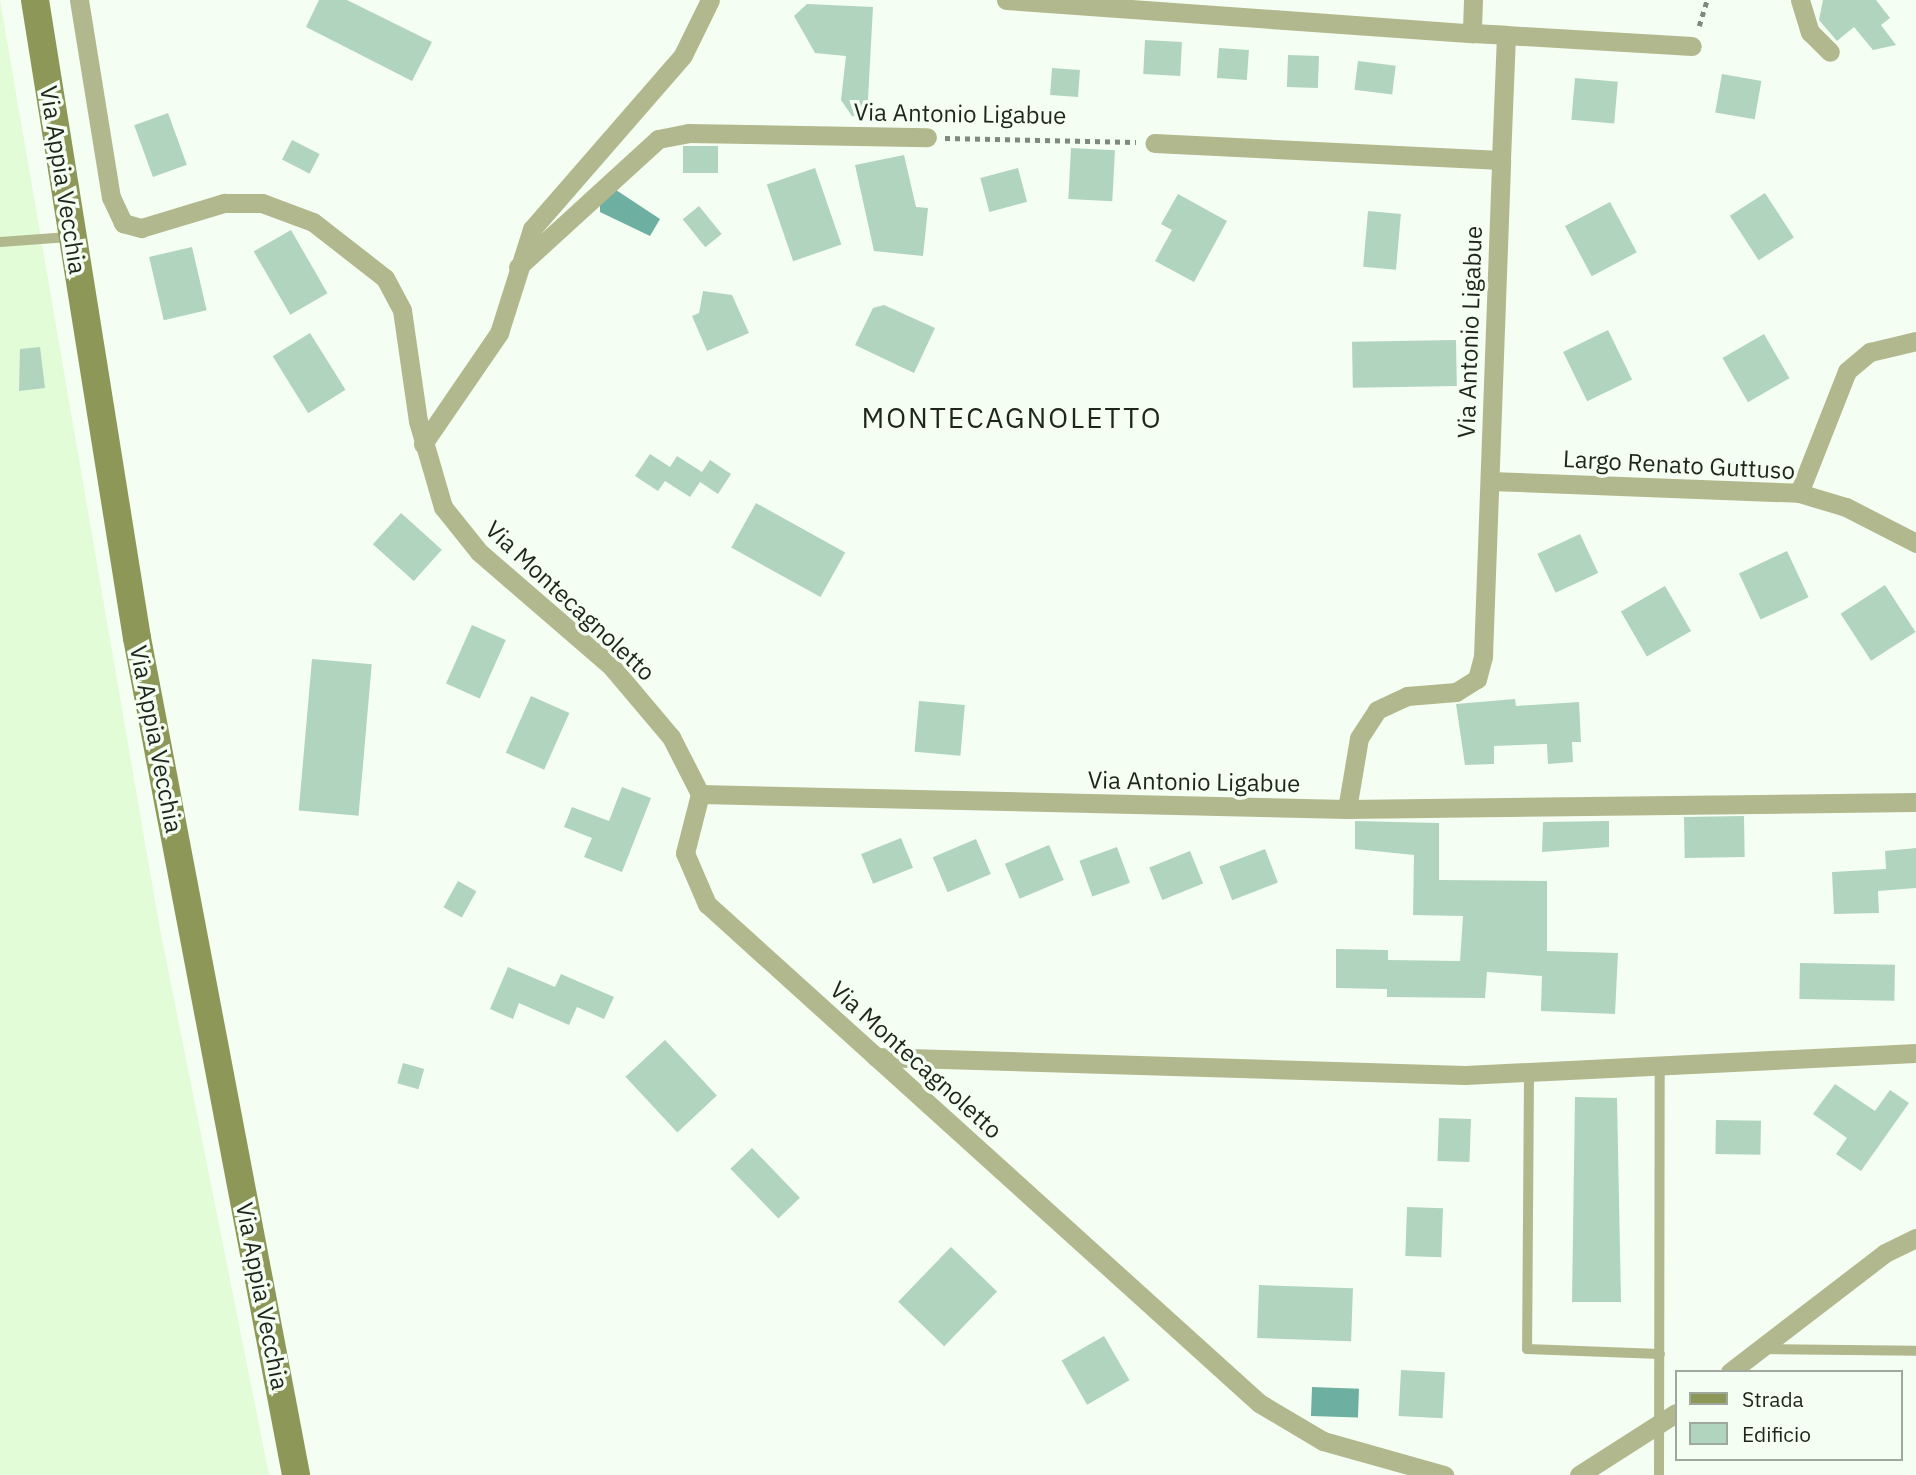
<!DOCTYPE html>
<style>
body{margin:0}
#map{position:relative;width:1916px;height:1475px;overflow:hidden;background:#f5fef2;font-family:"IBM Plex Sans",sans-serif}
div>[style]{position:absolute}
.built>*{inset:0;background:#e1fcd7}
.water>*{inset:0;background:#6dafa1;transform-origin:0 0}
.building>*{inset:0;background:#b1d4bf;transform-origin:0 0}
.path>*{height:4.5px;margin-top:-2.25px;transform-origin:0;background:repeating-linear-gradient(90deg,#80897d 0 5px,transparent 0 10px)}
.service>*{height:10px;margin:-5px;padding:0 5px;transform-origin:5px;border-radius:5px;background:#b1b88e}
.minor>*{height:19px;margin:-9.5px;padding:0 9.5px;transform-origin:9.5px;border-radius:9.5px;background:#b1b88e}
.secondary>*{height:28px;margin:-14px;padding:0 14px;transform-origin:14px;border-radius:14px;background:#8d9757}
span{translate:-50% -50%;white-space:nowrap;text-align:center;line-height:1.15;-webkit-text-stroke:7px #f5fef2;paint-order:stroke}
.street-label{font-size:24px;color:#1e261b}
.quarter-label{font-size:28px;color:#1e261b;letter-spacing:2px}
.legend{position:absolute;left:1675px;top:1370px;width:228px;height:91px;box-sizing:border-box;background:#f5fef2;border:2px solid #9fa89c;margin:0;padding:9px 12px;list-style:none;font-size:21px;color:#1e261b}
.legend li{display:flex;align-items:center;gap:14px;height:35px}
.legend b{width:35px;border:2px solid #9fa89c}
</style>
<div id="map">
<div class="built">
<i style="clip-path:polygon(0 0,159px 924px,269px 1475px,0 1475px)"></i>
</div>
<div class="water">
<i style="clip-path:polygon(616px 190px,660px 219px,650px 236px,600px 212px,600px 203px)"></i>
<i style="left:1312px;top:1387px;width:47px;height:29px;rotate:2deg"></i>
</div>
<div class="building">
<i style="clip-path:polygon(319px 0,347px 0,432px 42px,412px 81px,306px 27px)"></i>
<i style="clip-path:polygon(1823px 0,1876px 0,1890px 18px,1881px 25px,1896px 45px,1873px 50px,1854px 27px,1837px 41px,1819px 20px)"></i>
<i style="clip-path:polygon(807px 4px,873px 7px,867px 117px,852px 116px,841px 100px,846px 56px,815px 53px,794px 16px)"></i>
<i style="left:1145px;top:40px;width:37px;height:34px;rotate:3deg"></i>
<i style="left:1219px;top:48px;width:30px;height:30px;rotate:4deg"></i>
<i style="left:1288px;top:55px;width:31px;height:32px;rotate:2deg"></i>
<i style="left:1358px;top:61px;width:38px;height:29px;rotate:7deg"></i>
<i style="left:1052px;top:68px;width:28px;height:27px;rotate:4deg"></i>
<i style="left:1722px;top:74px;width:40px;height:39px;rotate:10deg"></i>
<i style="left:1575px;top:78px;width:43px;height:42px;rotate:5deg"></i>
<i style="left:168px;top:113px;width:55px;height:36px;rotate:70deg"></i>
<i style="left:292px;top:140px;width:31px;height:22px;rotate:27deg"></i>
<i style="left:683px;top:146px;width:35px;height:27px"></i>
<i style="left:1071px;top:148px;width:44px;height:51px;rotate:3deg"></i>
<i style="clip-path:polygon(904px 155px,916px 207px,928px 208px,923px 256px,874px 251px,855px 165px)"></i>
<i style="left:815px;top:168px;width:81px;height:51px;rotate:71deg"></i>
<i style="left:1018px;top:168px;width:35px;height:39px;rotate:75deg"></i>
<i style="left:1765px;top:193px;width:53px;height:42px;rotate:57deg"></i>
<i style="clip-path:polygon(1178px 194px,1227px 221px,1194px 282px,1155px 261px,1172px 230px,1161px 224px)"></i>
<i style="left:1610px;top:202px;width:57px;height:51px;rotate:62deg"></i>
<i style="left:699px;top:206px;width:36px;height:21px;rotate:51deg"></i>
<i style="left:1368px;top:211px;width:33px;height:56px;rotate:5deg"></i>
<i style="left:291px;top:230px;width:73px;height:43px;rotate:60deg"></i>
<i style="left:192px;top:247px;width:65px;height:44px;rotate:77deg"></i>
<i style="clip-path:polygon(703px 291px,732px 295px,749px 333px,707px 351px,692px 316px,699px 313px)"></i>
<i style="clip-path:polygon(884px 305px,935px 328px,914px 373px,855px 345px,873px 308px)"></i>
<i style="left:1608px;top:330px;width:55px;height:50px;rotate:64deg"></i>
<i style="left:310px;top:333px;width:67px;height:44px;rotate:58deg"></i>
<i style="left:1764px;top:334px;width:51px;height:48px;rotate:60deg"></i>
<i style="left:1456px;top:340px;width:46px;height:104px;rotate:89deg"></i>
<i style="clip-path:polygon(40px 347px,45px 388px,19px 391px,20px 349px)"></i>
<i style="clip-path:polygon(650px 454px,670px 467px,677px 456px,702px 472px,710px 460px,731px 474px,718px 494px,700px 482px,690px 497px,665px 481px,658px 491px,635px 476px)"></i>
<i style="left:756px;top:503px;width:102px;height:51px;rotate:29deg"></i>
<i style="left:401px;top:513px;width:55px;height:42px;rotate:42deg"></i>
<i style="left:1580px;top:534px;width:43px;height:47px;rotate:65deg"></i>
<i style="left:1787px;top:551px;width:51px;height:53px;rotate:65deg"></i>
<i style="left:1885px;top:585px;width:56px;height:53px;rotate:57deg"></i>
<i style="left:1665px;top:586px;width:52px;height:51px;rotate:60deg"></i>
<i style="left:472px;top:625px;width:37px;height:64px;rotate:24deg"></i>
<i style="left:312px;top:659px;width:60px;height:152px;rotate:5deg"></i>
<i style="left:531px;top:696px;width:42px;height:62px;rotate:24deg"></i>
<i style="clip-path:polygon(1515px 699px,1516px 706px,1579px 702px,1581px 742px,1572px 742px,1573px 762px,1548px 764px,1547px 744px,1494px 746px,1494px 764px,1465px 765px,1456px 704px)"></i>
<i style="left:919px;top:701px;width:46px;height:51px;rotate:5deg"></i>
<i style="clip-path:polygon(622px 787px,651px 798px,622px 872px,584px 857px,592px 838px,564px 827px,572px 807px,609px 821px)"></i>
<i style="left:1744px;top:816px;width:41px;height:60px;rotate:89deg"></i>
<i style="clip-path:polygon(1355px 821px,1439px 823px,1439px 880px,1547px 881px,1547px 951px,1618px 953px,1615px 1014px,1541px 1011px,1542px 976px,1487px 972px,1485px 998px,1387px 997px,1387px 989px,1336px 988px,1336px 949px,1388px 950px,1388px 960px,1460px 961px,1463px 916px,1413px 915px,1414px 855px,1355px 849px)"></i>
<i style="clip-path:polygon(1609px 821px,1609px 847px,1542px 852px,1543px 822px)"></i>
<i style="left:901px;top:838px;width:32px;height:43px;rotate:68deg"></i>
<i style="left:976px;top:839px;width:38px;height:47px;rotate:67deg"></i>
<i style="left:1049px;top:845px;width:38px;height:48px;rotate:67deg"></i>
<i style="left:1117px;top:847px;width:38px;height:40px;rotate:70deg"></i>
<i style="clip-path:polygon(1916px 848px,1916px 888px,1878px 891px,1879px 913px,1834px 914px,1832px 872px,1886px 869px,1885px 851px)"></i>
<i style="left:1265px;top:849px;width:36px;height:49px;rotate:69deg"></i>
<i style="left:1190px;top:851px;width:35px;height:44px;rotate:68deg"></i>
<i style="left:458px;top:881px;width:21px;height:30px;rotate:29deg"></i>
<i style="left:1800px;top:963px;width:95px;height:36px;rotate:1deg"></i>
<i style="clip-path:polygon(508px 967px,555px 987px,561px 974px,614px 997px,604px 1019px,577px 1007px,569px 1025px,519px 1003px,513px 1019px,490px 1009px)"></i>
<i style="left:665px;top:1040px;width:76px;height:54px;rotate:47deg"></i>
<i style="left:403px;top:1063px;width:22px;height:21px;rotate:16deg"></i>
<i style="clip-path:polygon(1835px 1084px,1875px 1111px,1890px 1090px,1909px 1103px,1861px 1171px,1836px 1154px,1847px 1138px,1813px 1114px)"></i>
<i style="clip-path:polygon(1575px 1097px,1617px 1098px,1621px 1302px,1572px 1302px)"></i>
<i style="left:1439px;top:1118px;width:32px;height:43px;rotate:2deg"></i>
<i style="left:1716px;top:1120px;width:45px;height:34px;rotate:1deg"></i>
<i style="left:752px;top:1148px;width:69px;height:30px;rotate:46deg"></i>
<i style="left:1407px;top:1207px;width:36px;height:49px;rotate:2deg"></i>
<i style="left:951px;top:1247px;width:64px;height:76px;rotate:44deg"></i>
<i style="left:1259px;top:1285px;width:94px;height:53px;rotate:2deg"></i>
<i style="left:1104px;top:1336px;width:51px;height:49px;rotate:60deg"></i>
<i style="left:1401px;top:1370px;width:44px;height:46px;rotate:3deg"></i>
</div>
<div class="path">
<i style="left:1699px;top:26px;width:27px;rotate:-73deg"></i>
<i style="left:945px;top:138px;width:191px;rotate:1.2deg"></i>
</div>
<div class="service">
<i style="left:0;top:242px;width:69px;rotate:-4.1deg"></i>
<i style="left:1529px;top:1074px;width:275px;rotate:90.4deg"></i>
<i style="left:1527px;top:1349px;width:133px;rotate:2.2deg"></i>
<i style="left:1763px;top:1349px;width:153px;rotate:0.7deg"></i>
<i style="left:1659px;top:1475px;width:405px;rotate:-89.9deg"></i>
</div>
<div class="minor">
<i style="left:79px;top:0;width:200px;rotate:80.8deg"></i>
<i style="left:111px;top:197px;width:29px;rotate:65deg"></i>
<i style="left:123px;top:223px;width:19px;rotate:16deg"></i>
<i style="left:141px;top:228px;width:87px;rotate:-16.8deg"></i>
<i style="left:224px;top:203px;width:38px"></i>
<i style="left:262px;top:203px;width:54px;rotate:20.4deg"></i>
<i style="left:313px;top:222px;width:91px;rotate:37.9deg"></i>
<i style="left:385px;top:278px;width:36px;rotate:62deg"></i>
<i style="left:402px;top:310px;width:112px;rotate:81.8deg"></i>
<i style="left:418px;top:421px;width:90px;rotate:73.8deg"></i>
<i style="left:443px;top:507px;width:58px;rotate:51.3deg"></i>
<i style="left:479px;top:552px;width:174px;rotate:40.8deg"></i>
<i style="left:611px;top:666px;width:93px;rotate:49.8deg"></i>
<i style="left:671px;top:737px;width:64px;rotate:63deg"></i>
<i style="left:700px;top:794px;width:61px;rotate:104.3deg"></i>
<i style="left:685px;top:853px;width:56px;rotate:66.7deg"></i>
<i style="left:707px;top:904px;width:744px;rotate:42.11deg"></i>
<i style="left:1259px;top:1403px;width:74px;rotate:30.7deg"></i>
<i style="left:1323px;top:1441px;width:126px;rotate:15.7deg"></i>
<i style="left:1006px;top:0;width:467px;rotate:4.1deg"></i>
<i style="left:1473px;top:0;width:33px;rotate:92deg"></i>
<i style="left:1472px;top:33px;width:34px;rotate:3deg"></i>
<i style="left:1506px;top:35px;width:125px;rotate:92.3deg"></i>
<i style="left:1800px;top:0;width:34px;rotate:73deg"></i>
<i style="left:1810px;top:32px;width:28px;rotate:45deg"></i>
<i style="left:1506px;top:35px;width:186px;rotate:3.4deg"></i>
<i style="left:518px;top:267px;width:190px;rotate:-42.4deg"></i>
<i style="left:658px;top:139px;width:31px;rotate:-11deg"></i>
<i style="left:688px;top:133px;width:239px;rotate:1deg"></i>
<i style="left:423px;top:444px;width:135px;rotate:-55.6deg"></i>
<i style="left:499px;top:333px;width:109px;rotate:-72.4deg"></i>
<i style="left:532px;top:229px;width:230px;rotate:-49deg"></i>
<i style="left:683px;top:55px;width:61px;rotate:-63.9deg"></i>
<i style="left:1490px;top:481px;width:309px;rotate:2.2deg"></i>
<i style="left:1799px;top:493px;width:49px;rotate:16.6deg"></i>
<i style="left:1846px;top:507px;width:79px;rotate:27.2deg"></i>
<i style="left:1799px;top:493px;width:131px;rotate:-68.5deg"></i>
<i style="left:1847px;top:371px;width:30px;rotate:-40deg"></i>
<i style="left:1870px;top:352px;width:47px;rotate:-13.4deg"></i>
<i style="left:700px;top:794px;width:647px;rotate:1.33deg"></i>
<i style="left:1347px;top:809px;width:72px;rotate:-80.4deg"></i>
<i style="left:1359px;top:738px;width:33px;rotate:-57deg"></i>
<i style="left:1377px;top:710px;width:33px;rotate:-25deg"></i>
<i style="left:1407px;top:696px;width:49px;rotate:-4.7deg"></i>
<i style="left:1456px;top:692px;width:25px;rotate:-32deg"></i>
<i style="left:1477px;top:679px;width:24px;rotate:-75deg"></i>
<i style="left:1483px;top:656px;width:496px;rotate:-87.9deg"></i>
<i style="left:1501px;top:160px;width:347px;rotate:-177.2deg"></i>
<i style="left:1347px;top:809px;width:569px;rotate:-0.7deg"></i>
<i style="left:876px;top:1057px;width:589px;rotate:1.75deg"></i>
<i style="left:1465px;top:1075px;width:452px;rotate:-2.8deg"></i>
<i style="left:1730px;top:1372px;width:195px;rotate:-37.5deg"></i>
<i style="left:1885px;top:1253px;width:34px;rotate:-26deg"></i>
<i style="left:1579px;top:1475px;width:115px;rotate:-32.6deg"></i>
</div>
<div class="secondary">
<i style="left:35px;top:0;width:646px;rotate:80.92deg"></i>
<i style="left:137px;top:638px;width:852px;rotate:79.24deg"></i>
</div>
<div class="street-label">
<span style="left:960px;top:114px;rotate:1deg">Via Antonio Ligabue</span>
<span style="left:63px;top:180px;rotate:81deg">Via Appia Vecchia</span>
<span style="left:1470px;top:332px;rotate:-88deg">Via Antonio Ligabue</span>
<span style="left:1679px;top:465px;rotate:3deg">Largo Renato Guttuso</span>
<span style="left:570px;top:601px;rotate:43deg">Via Montecagnoletto</span>
<span style="left:156px;top:739px;rotate:79deg">Via Appia Vecchia</span>
<span style="left:1194px;top:782px;rotate:1deg">Via Antonio Ligabue</span>
<span style="left:916px;top:1060px;rotate:42deg">Via Montecagnoletto</span>
<span style="left:262px;top:1296px;rotate:79deg">Via Appia Vecchia</span>
</div>
<div class="quarter-label">
<span style="left:1012px;top:418px">MONTECAGNOLETTO</span>
</div>
<ul class="legend">
<li><b style="height:9px;background:#8d9757"></b>Strada</li>
<li><b style="height:19px;background:#b1d4bf"></b>Edificio</li>
</ul>
</div>
